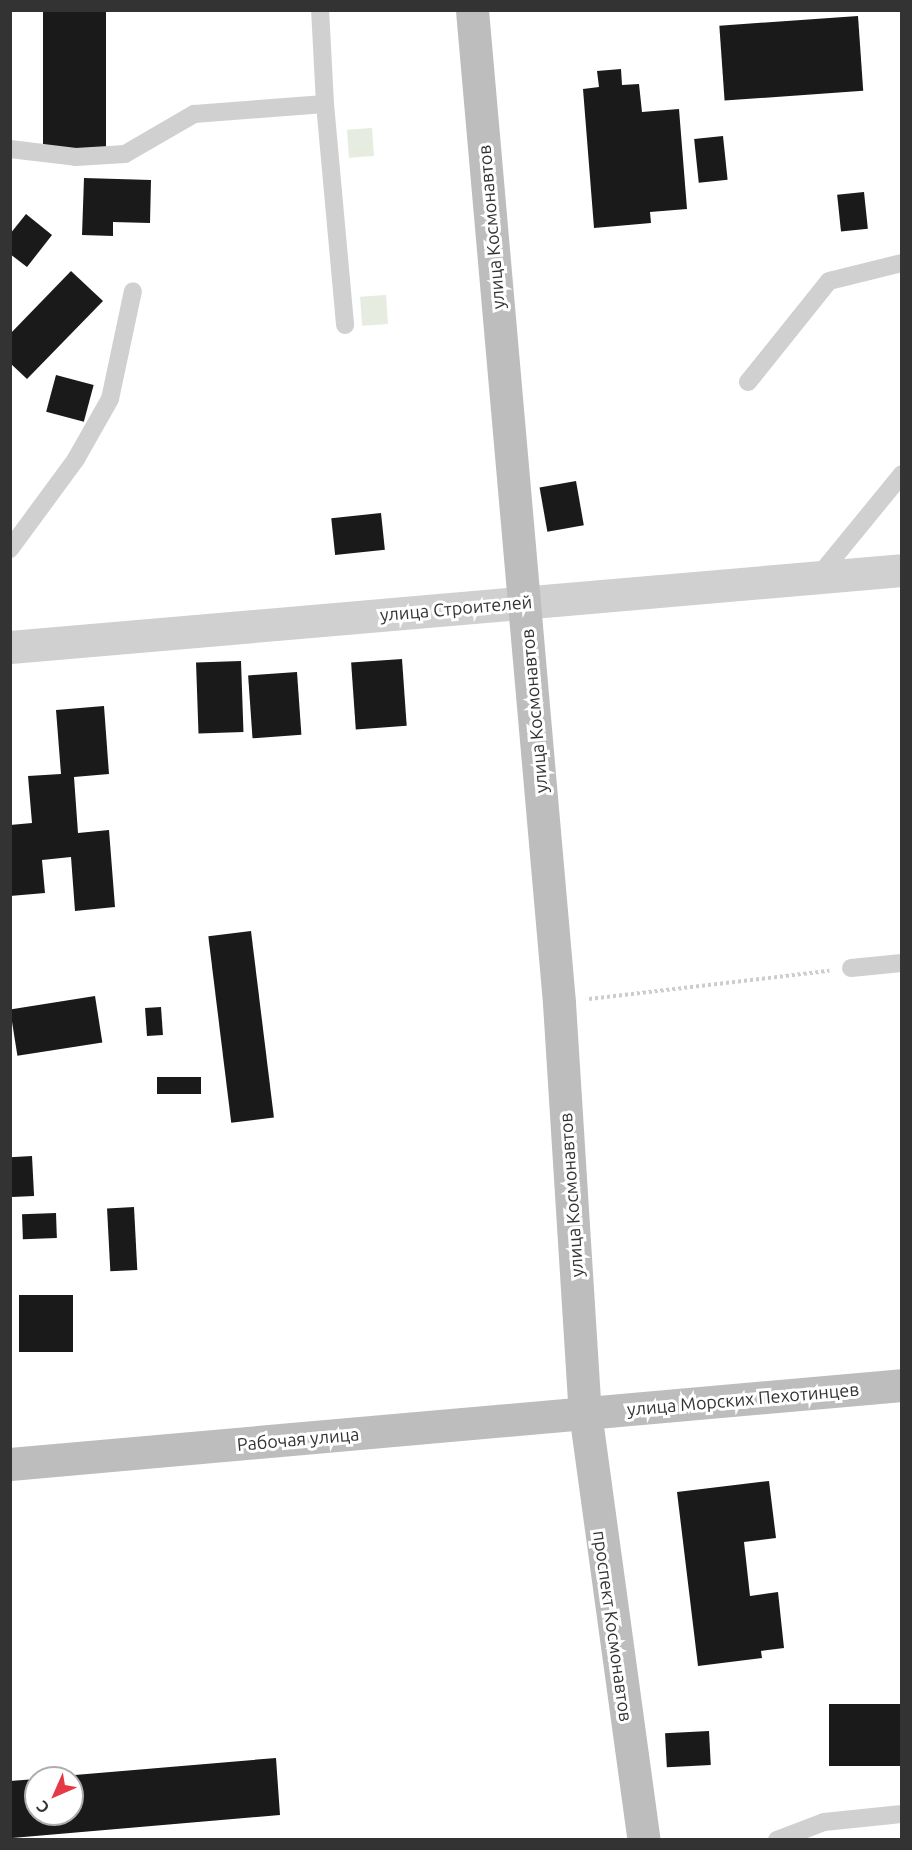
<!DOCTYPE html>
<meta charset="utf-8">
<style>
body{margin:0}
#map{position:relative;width:912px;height:1850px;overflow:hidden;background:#fff;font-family:Ubuntu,sans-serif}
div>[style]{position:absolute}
.green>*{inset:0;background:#e6ecdf;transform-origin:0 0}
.building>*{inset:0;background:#1a1a1a;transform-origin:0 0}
.path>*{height:4px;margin-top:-2px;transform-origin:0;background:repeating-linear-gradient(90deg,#cdcdcd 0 3px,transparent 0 6px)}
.lane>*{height:18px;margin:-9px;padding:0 9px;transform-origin:9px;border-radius:9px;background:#d0d0d0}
.street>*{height:33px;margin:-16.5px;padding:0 16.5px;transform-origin:16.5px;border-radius:16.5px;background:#d0d0d0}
.secondary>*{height:33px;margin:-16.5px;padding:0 16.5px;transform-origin:16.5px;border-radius:16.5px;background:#bdbdbd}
span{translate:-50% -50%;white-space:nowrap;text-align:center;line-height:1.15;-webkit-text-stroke:6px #fff;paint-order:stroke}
.street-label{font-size:18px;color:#333}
.frame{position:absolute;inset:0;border:12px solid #333;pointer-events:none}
.north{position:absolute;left:24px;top:1766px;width:60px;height:60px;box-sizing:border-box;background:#fff;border:2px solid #adadad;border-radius:50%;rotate:225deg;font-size:16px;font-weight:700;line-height:24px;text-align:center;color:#333}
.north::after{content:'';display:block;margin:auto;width:21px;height:27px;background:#e63946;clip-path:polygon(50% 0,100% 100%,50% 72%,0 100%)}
</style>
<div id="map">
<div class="green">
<i style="left:372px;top:128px;width:28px;height:25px;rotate:86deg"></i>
<i style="left:386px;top:295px;width:29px;height:26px;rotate:86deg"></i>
</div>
<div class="building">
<i style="left:43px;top:10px;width:63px;height:140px"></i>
<i style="left:858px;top:16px;width:75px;height:139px;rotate:86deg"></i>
<i style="clip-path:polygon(621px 69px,622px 85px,639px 84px,642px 112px,679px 109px,687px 209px,650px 212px,651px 223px,594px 228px,583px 89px,599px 87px,597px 71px)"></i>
<i style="left:723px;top:136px;width:44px;height:29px;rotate:84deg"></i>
<i style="clip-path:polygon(84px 178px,151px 180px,150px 223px,113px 222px,113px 236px,82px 235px)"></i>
<i style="left:864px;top:192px;width:37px;height:27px;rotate:84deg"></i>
<i style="clip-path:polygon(26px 214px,52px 235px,27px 267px,10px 254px,10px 234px)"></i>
<i style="clip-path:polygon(71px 271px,103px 301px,27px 379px,10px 363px,10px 334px)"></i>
<i style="left:56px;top:375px;width:39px;height:38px;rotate:15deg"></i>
<i style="left:576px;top:481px;width:45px;height:37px;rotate:80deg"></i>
<i style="left:381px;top:513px;width:37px;height:50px;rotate:84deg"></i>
<i style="left:402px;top:659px;width:67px;height:51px;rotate:86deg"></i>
<i style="left:241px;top:661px;width:71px;height:45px;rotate:88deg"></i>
<i style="left:297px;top:672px;width:63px;height:49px;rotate:86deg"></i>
<i style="clip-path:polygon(104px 706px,109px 774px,74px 777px,78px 833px,109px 830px,115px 907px,75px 911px,71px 857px,42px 860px,45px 893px,10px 896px,10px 825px,32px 823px,28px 776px,61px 774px,56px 710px)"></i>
<i style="left:251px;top:931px;width:188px;height:43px;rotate:83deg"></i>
<i style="left:95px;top:996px;width:47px;height:86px;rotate:81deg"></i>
<i style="left:161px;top:1007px;width:28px;height:16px;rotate:86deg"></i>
<i style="left:201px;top:1077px;width:17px;height:44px;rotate:90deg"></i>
<i style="left:32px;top:1156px;width:40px;height:22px;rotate:87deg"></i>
<i style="left:134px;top:1207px;width:63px;height:27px;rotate:87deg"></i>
<i style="left:56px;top:1213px;width:25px;height:34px;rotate:88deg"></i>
<i style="left:19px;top:1295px;width:54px;height:57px"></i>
<i style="clip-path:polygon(769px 1481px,776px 1538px,744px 1542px,750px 1596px,778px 1592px,784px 1648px,761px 1651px,762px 1658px,698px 1666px,677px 1492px)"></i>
<i style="left:902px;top:1704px;width:62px;height:73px;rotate:90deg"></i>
<i style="left:709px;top:1731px;width:34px;height:44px;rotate:87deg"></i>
<i style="clip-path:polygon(276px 1758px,280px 1815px,12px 1838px,10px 1781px,36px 1779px,36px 1814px,72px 1814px,72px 1778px,63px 1776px)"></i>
</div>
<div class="path">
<i style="left:589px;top:999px;width:242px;rotate:-6.7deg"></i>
</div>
<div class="lane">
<i style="left:325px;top:104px;width:222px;rotate:84.8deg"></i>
<i style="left:10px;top:149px;width:66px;rotate:6.9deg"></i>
<i style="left:76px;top:157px;width:49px;rotate:-3.5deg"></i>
<i style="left:125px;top:154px;width:80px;rotate:-30.1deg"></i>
<i style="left:194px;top:114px;width:131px;rotate:-4.4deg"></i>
<i style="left:325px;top:104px;width:94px;rotate:-93deg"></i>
<i style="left:748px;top:382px;width:129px;rotate:-51.3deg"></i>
<i style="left:829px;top:281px;width:75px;rotate:-13.9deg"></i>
<i style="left:10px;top:549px;width:112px;rotate:-53.7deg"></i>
<i style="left:76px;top:459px;width:69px;rotate:-60.5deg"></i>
<i style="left:110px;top:399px;width:110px;rotate:-78deg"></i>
<i style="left:817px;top:578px;width:134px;rotate:-50.7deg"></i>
<i style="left:851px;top:968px;width:51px;rotate:-5.6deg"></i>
<i style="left:777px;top:1840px;width:50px;rotate:-21deg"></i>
<i style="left:824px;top:1822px;width:78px;rotate:-5.9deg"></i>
</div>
<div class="street">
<i style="left:10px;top:647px;width:895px;rotate:-4.93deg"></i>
</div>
<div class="secondary">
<i style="left:472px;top:10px;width:997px;rotate:84.99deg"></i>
<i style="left:559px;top:1003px;width:410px;rotate:86.4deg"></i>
<i style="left:585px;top:1412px;width:432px;rotate:82.2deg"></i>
<i style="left:10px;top:1464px;width:895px;rotate:-5.06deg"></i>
</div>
<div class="street-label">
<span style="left:491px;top:227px;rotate:-95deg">улица Космонавтов</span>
<span style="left:456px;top:608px;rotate:-5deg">улица Строителей</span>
<span style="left:534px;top:711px;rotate:-95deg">улица Космонавтов</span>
<span style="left:571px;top:1195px;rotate:-94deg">улица Космонавтов</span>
<span style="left:743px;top:1399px;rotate:-5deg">улица Морских Пехотинцев</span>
<span style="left:298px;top:1439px;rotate:-5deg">Рабочая улица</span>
<span style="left:613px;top:1626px;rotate:82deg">проспект Космонавтов</span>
</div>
<div class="frame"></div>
<div class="north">С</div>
</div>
